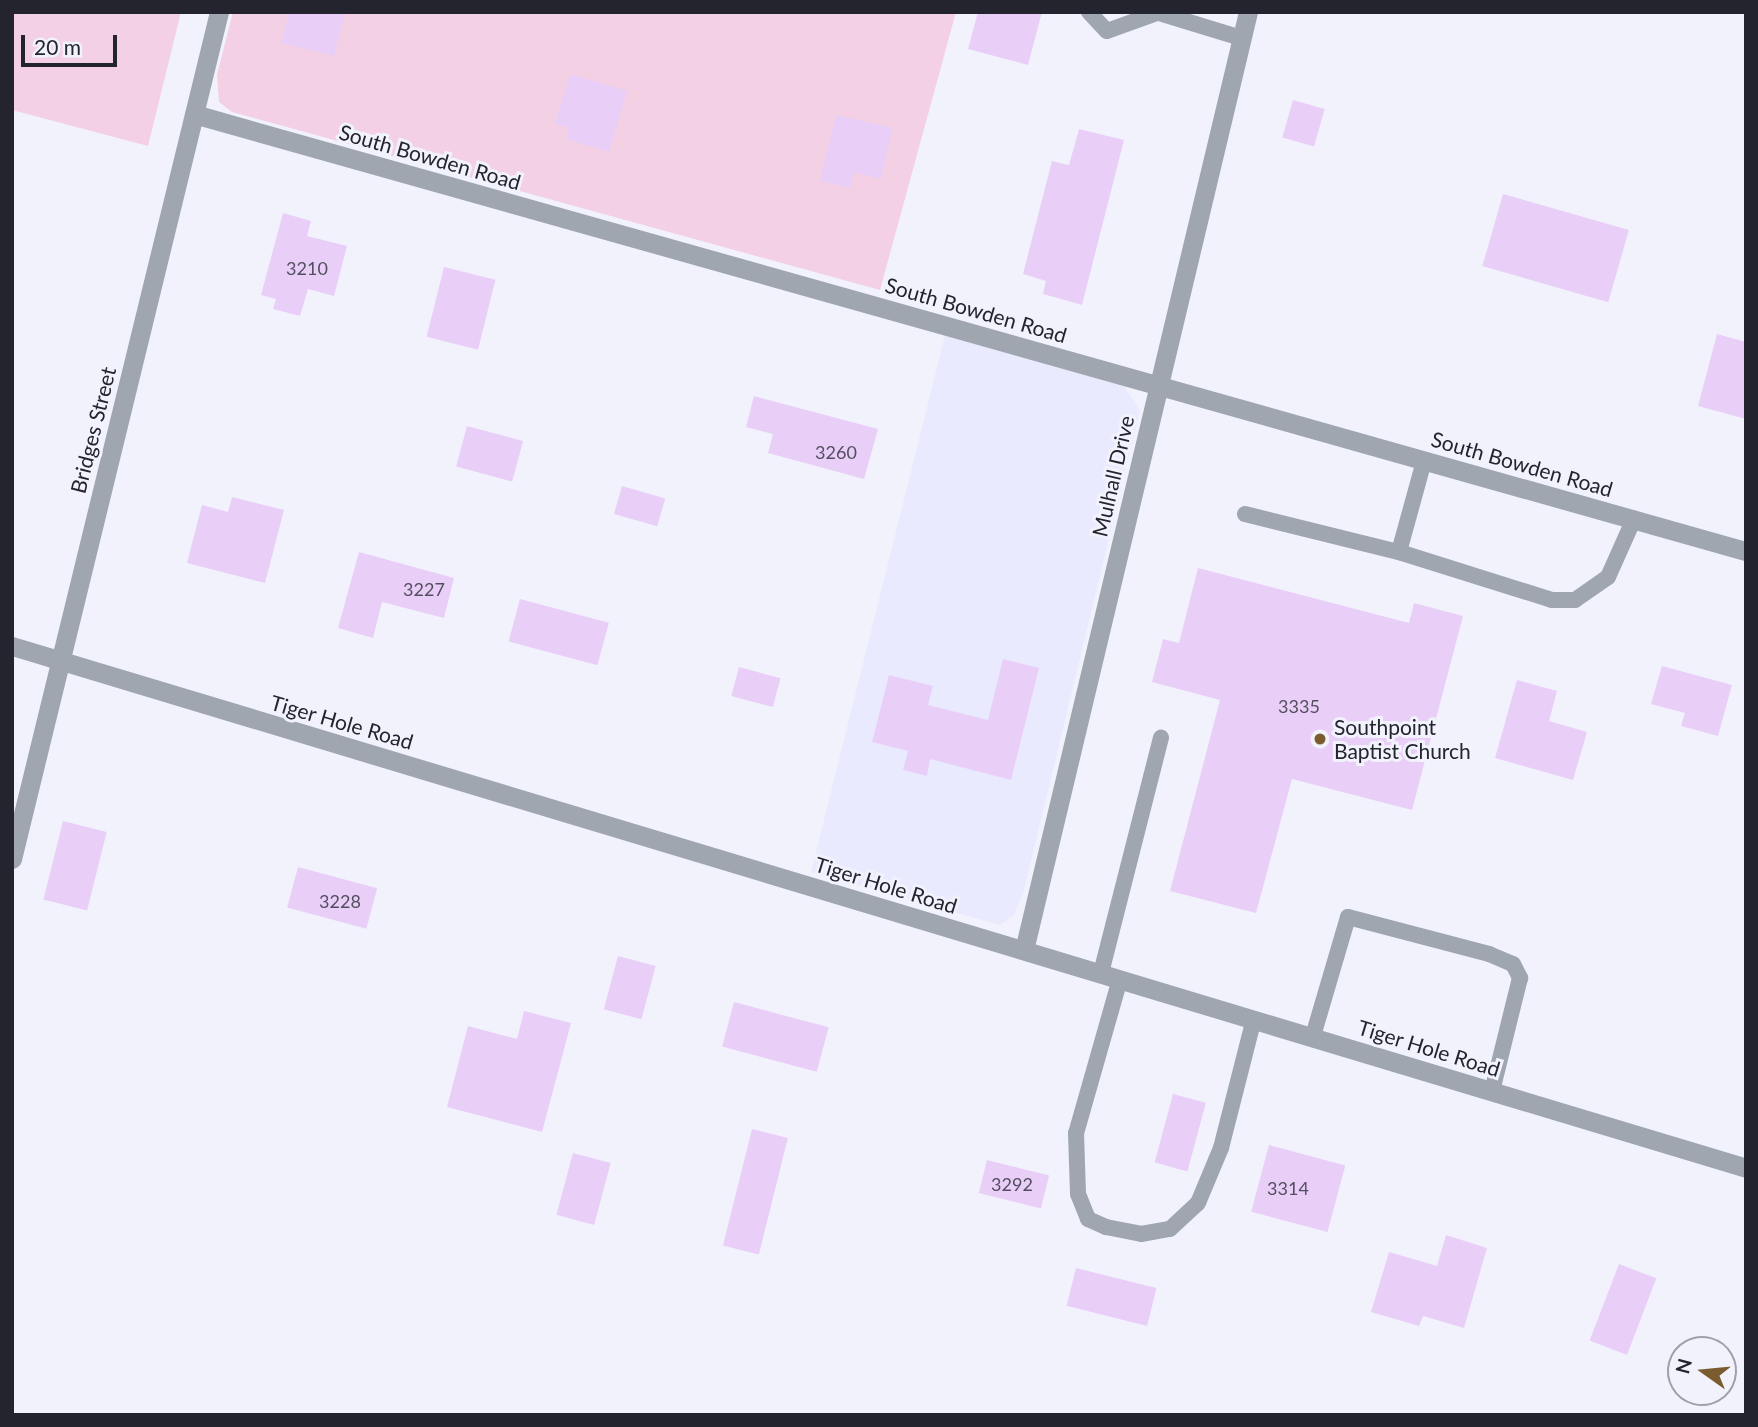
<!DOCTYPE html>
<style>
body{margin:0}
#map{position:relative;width:1758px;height:1427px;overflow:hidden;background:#f1f2fc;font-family:Lato,sans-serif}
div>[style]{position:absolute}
.built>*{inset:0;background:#e9eafe}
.green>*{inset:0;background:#f3d0e4}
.building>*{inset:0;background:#e9cff8;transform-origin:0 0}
.service>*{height:16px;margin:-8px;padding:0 8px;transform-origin:8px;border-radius:8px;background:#9fa6af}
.minor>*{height:19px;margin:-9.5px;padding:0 9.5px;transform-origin:9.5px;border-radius:9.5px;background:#9fa6af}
.dots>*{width:19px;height:19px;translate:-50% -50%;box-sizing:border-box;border:4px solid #f1f2fc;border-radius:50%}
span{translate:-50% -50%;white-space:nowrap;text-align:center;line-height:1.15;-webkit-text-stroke:6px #f1f2fc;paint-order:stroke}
.number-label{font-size:18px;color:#544f60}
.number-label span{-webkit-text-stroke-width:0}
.street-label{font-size:21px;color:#23242d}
.poi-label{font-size:21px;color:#23242d}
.left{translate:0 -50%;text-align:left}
.frame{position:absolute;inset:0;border:14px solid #23242d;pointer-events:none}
.north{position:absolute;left:1667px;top:1336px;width:70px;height:70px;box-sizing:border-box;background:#f1f2fc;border:2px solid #9fa0a9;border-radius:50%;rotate:285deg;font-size:19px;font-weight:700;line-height:28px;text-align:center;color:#23242d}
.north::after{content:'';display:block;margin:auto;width:24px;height:32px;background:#7b5c31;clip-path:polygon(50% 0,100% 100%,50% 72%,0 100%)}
.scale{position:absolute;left:21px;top:35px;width:96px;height:32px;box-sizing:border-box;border:4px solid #23242d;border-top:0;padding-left:9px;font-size:21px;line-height:24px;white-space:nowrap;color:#23242d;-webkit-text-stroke:5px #f1f2fc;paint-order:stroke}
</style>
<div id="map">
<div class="built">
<i style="clip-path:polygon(945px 335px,1123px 385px,1140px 410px,1024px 890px,1014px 915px,1000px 925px,811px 872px)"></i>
</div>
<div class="green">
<i style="clip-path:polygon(12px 12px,181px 12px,148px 146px,12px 110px)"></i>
<i style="clip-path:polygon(233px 12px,956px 12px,880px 290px,232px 112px,219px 102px,217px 75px)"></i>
</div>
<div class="building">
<i style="clip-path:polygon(289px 12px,345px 12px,334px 56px,281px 43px)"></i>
<i style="clip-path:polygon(978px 12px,1042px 12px,1028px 65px,968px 49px)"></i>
<i style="clip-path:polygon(570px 74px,627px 91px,609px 152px,566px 139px,569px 128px,555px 124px)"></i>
<i style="left:1293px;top:100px;width:33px;height:39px;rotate:16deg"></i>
<i style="clip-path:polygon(836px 115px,893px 128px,881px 179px,854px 172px,850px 188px,820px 181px)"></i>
<i style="clip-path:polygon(1079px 129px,1124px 140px,1082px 305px,1043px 294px,1046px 281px,1023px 274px,1052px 161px,1069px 165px)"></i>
<i style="left:1503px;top:194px;width:131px;height:75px;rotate:16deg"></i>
<i style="clip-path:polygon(283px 213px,311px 221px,307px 236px,347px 246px,334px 296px,308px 289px,300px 316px,273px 309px,276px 299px,261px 295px)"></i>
<i style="left:444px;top:267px;width:53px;height:72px;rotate:14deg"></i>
<i style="clip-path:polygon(1717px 334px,1746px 342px,1746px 419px,1698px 406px)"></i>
<i style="clip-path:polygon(754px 396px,878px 429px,864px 479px,768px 453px,773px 434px,746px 427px)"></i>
<i style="left:467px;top:426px;width:58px;height:42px;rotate:15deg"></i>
<i style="left:622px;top:486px;width:45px;height:29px;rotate:16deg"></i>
<i style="clip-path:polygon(232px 497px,284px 510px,265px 583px,187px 563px,202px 505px,228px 512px)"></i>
<i style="clip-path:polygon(359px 552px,454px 578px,444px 618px,382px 602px,373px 638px,338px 628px)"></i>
<i style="clip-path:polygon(1198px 568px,1409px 623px,1414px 603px,1463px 616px,1412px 810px,1292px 779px,1256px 913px,1170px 891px,1220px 700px,1152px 682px,1163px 639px,1179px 643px)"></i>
<i style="left:520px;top:599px;width:92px;height:44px;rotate:15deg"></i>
<i style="clip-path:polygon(1003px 659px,1039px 668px,1011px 780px,930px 759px,927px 776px,903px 770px,908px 751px,872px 742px,889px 675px,933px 686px,928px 705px,988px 720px)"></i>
<i style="clip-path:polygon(1662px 666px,1732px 685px,1718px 736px,1681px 726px,1685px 713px,1651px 704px)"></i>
<i style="left:739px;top:667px;width:43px;height:30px;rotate:15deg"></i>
<i style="clip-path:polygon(1517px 680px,1557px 691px,1549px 721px,1587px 732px,1573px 780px,1495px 758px)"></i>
<i style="left:63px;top:821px;width:45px;height:81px;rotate:14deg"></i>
<i style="left:298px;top:867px;width:82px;height:42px;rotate:15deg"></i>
<i style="left:618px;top:956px;width:39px;height:55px;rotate:15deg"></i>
<i style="left:734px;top:1002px;width:98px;height:46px;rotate:15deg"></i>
<i style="clip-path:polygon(524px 1011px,571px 1023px,542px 1132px,447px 1107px,468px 1026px,517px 1039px)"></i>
<i style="left:1173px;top:1094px;width:34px;height:71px;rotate:15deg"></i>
<i style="left:752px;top:1129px;width:37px;height:120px;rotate:14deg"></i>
<i style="left:1269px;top:1145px;width:79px;height:69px;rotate:15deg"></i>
<i style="left:573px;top:1153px;width:39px;height:64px;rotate:15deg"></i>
<i style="left:987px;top:1160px;width:64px;height:34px;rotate:14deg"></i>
<i style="clip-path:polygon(1446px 1235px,1487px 1248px,1464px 1328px,1423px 1316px,1419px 1326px,1371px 1312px,1389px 1252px,1437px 1266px)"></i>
<i style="left:1619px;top:1264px;width:40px;height:82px;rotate:21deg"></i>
<i style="left:1076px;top:1268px;width:83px;height:39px;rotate:14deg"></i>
</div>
<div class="service">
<i style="left:1089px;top:12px;width:26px;rotate:47deg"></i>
<i style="left:1107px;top:31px;width:53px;rotate:-19.8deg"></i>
<i style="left:1156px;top:12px;width:89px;rotate:17deg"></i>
<i style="left:1424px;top:461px;width:94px;rotate:105.4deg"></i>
<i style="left:1399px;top:552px;width:160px;rotate:17.4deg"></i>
<i style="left:1552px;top:600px;width:23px"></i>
<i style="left:1575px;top:600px;width:40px;rotate:-34.9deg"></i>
<i style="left:1608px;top:577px;width:64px;rotate:-65.9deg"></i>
<i style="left:1245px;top:514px;width:159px;rotate:13.9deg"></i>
<i style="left:1101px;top:973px;width:243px;rotate:-75.7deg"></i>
<i style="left:1120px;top:979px;width:160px;rotate:105.9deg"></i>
<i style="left:1076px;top:1133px;width:61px;rotate:88.1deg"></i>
<i style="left:1078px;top:1194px;width:27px;rotate:68deg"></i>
<i style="left:1088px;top:1219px;width:20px;rotate:24deg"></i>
<i style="left:1106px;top:1227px;width:36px;rotate:11deg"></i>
<i style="left:1141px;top:1234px;width:29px;rotate:-10deg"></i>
<i style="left:1170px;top:1229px;width:38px;rotate:-43deg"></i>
<i style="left:1198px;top:1203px;width:60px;rotate:-67.3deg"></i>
<i style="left:1221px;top:1148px;width:133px;rotate:-75.7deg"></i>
<i style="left:1313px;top:1036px;width:124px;rotate:-73.6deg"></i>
<i style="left:1348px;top:917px;width:146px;rotate:14.7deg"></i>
<i style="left:1489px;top:954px;width:26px;rotate:23deg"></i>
<i style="left:1513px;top:964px;width:16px;rotate:63deg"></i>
<i style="left:1520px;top:978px;width:116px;rotate:103.9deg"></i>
</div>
<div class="minor">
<i style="left:194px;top:114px;width:1612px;rotate:15.73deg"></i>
<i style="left:12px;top:646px;width:1811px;rotate:16.75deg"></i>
<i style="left:12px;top:859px;width:872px;rotate:-76.27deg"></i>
<i style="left:1024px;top:950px;width:964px;rotate:-76.57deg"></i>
</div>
<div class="dots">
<i style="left:1320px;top:739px;background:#7b5c31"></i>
</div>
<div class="number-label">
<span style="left:307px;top:268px">3210</span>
<span style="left:836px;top:452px">3260</span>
<span style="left:424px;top:589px">3227</span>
<span style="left:1299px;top:706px">3335</span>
<span style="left:340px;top:901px">3228</span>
<span style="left:1012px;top:1184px">3292</span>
<span style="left:1288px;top:1188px">3314</span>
</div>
<div class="street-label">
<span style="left:430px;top:157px;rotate:16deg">South Bowden Road</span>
<span style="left:976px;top:310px;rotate:16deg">South Bowden Road</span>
<span style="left:93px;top:430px;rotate:-76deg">Bridges Street</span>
<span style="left:1522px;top:464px;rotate:16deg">South Bowden Road</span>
<span style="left:1113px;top:476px;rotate:-77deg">Mulhall Drive</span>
<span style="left:342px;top:722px;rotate:16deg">Tiger Hole Road</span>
<span style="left:886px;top:885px;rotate:17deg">Tiger Hole Road</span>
<span style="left:1429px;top:1048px;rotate:17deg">Tiger Hole Road</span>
</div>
<div class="poi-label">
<span class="left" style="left:1334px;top:739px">Southpoint<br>Baptist Church</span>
</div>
<div class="frame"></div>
<div class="north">N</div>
<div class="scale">20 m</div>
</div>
